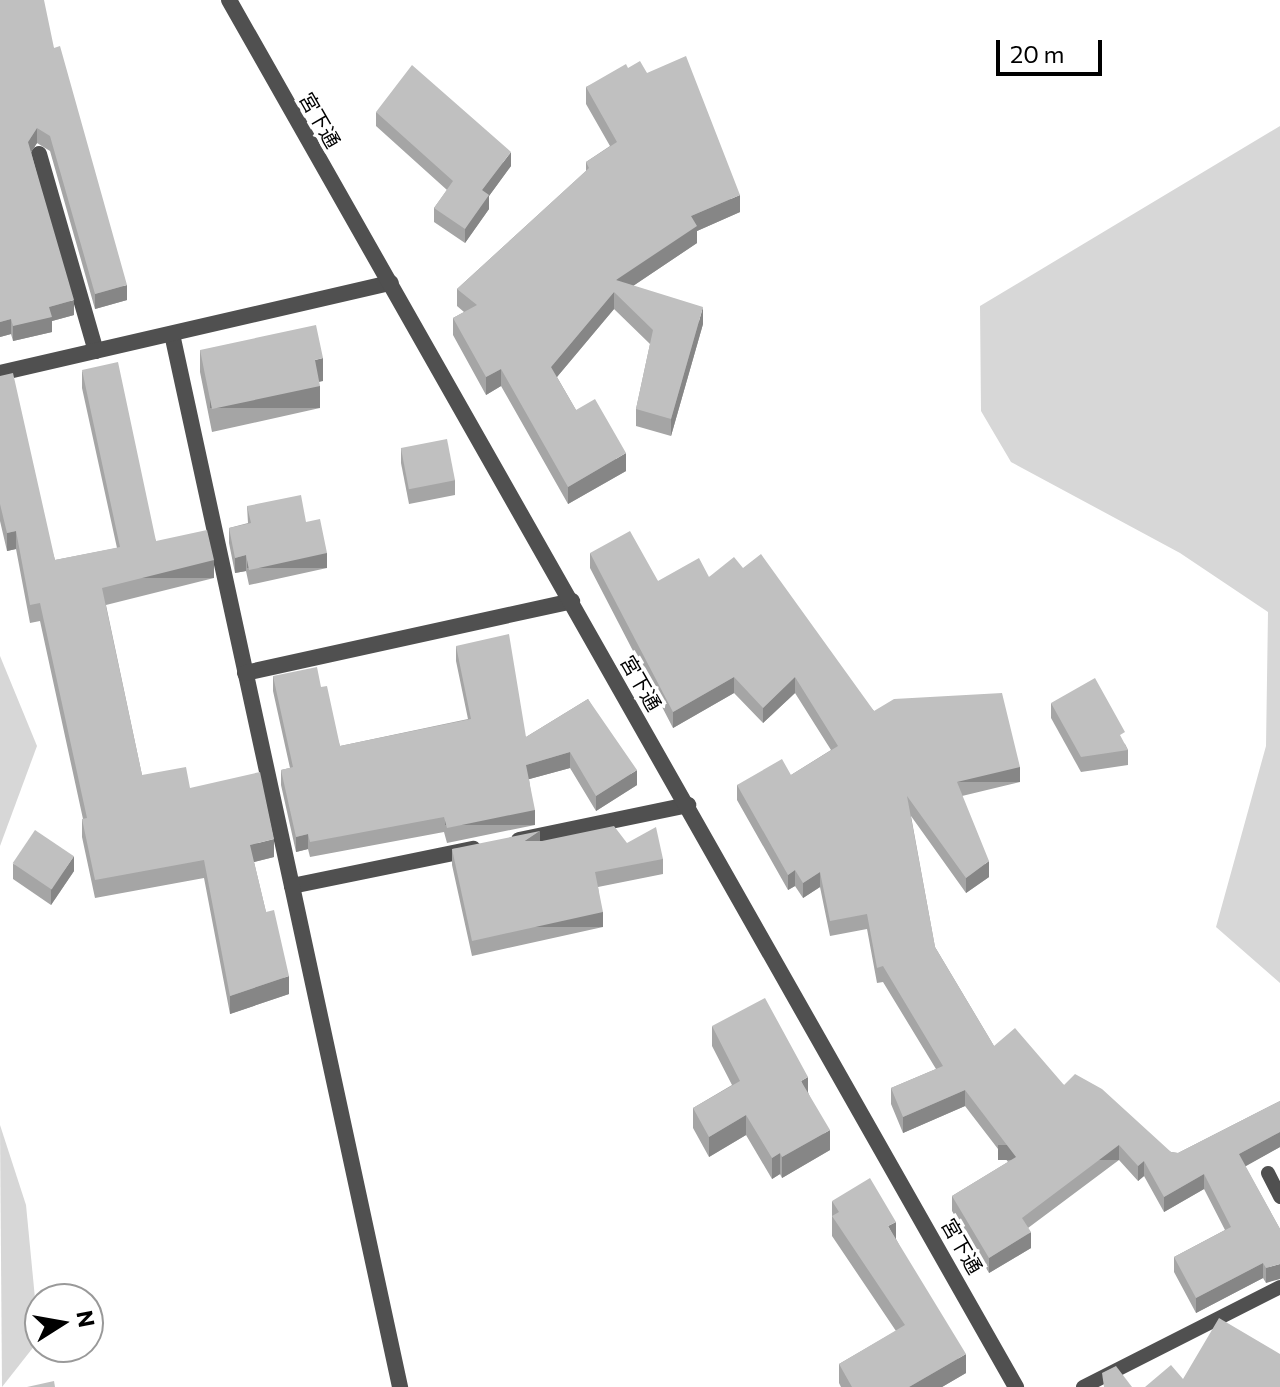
<!DOCTYPE html>
<meta charset="utf-8">
<style>
body{margin:0}
#map{position:relative;width:1280px;height:1387px;overflow:hidden;background:#fff;font-family:Commissioner,"Noto Sans JP",sans-serif}
div>[style]{position:absolute}
.green>*{inset:0;background:#d7d7d7}
.service>*{height:14px;margin:-7px;padding:0 7px;transform-origin:7px;border-radius:7px;background:#505050}
.minor>*{height:16px;margin:-8px;padding:0 8px;transform-origin:8px;border-radius:8px;background:#505050}
.tertiary>*{height:16px;margin:-8px;padding:0 8px;transform-origin:8px;border-radius:8px;background:#505050}
.wall>*{inset:0;background:#a5a5a5}
.shaded-wall>*{inset:0;background:#868686;transform-origin:0 0}
.building>*{inset:0;background:#c0c0c0;transform-origin:0 0}
span{translate:-50% -50%;white-space:nowrap;text-align:center;line-height:1.15;-webkit-text-stroke:7px #fff;paint-order:stroke}
.street-label{font-size:20px;color:#000}
.north{position:absolute;left:24px;top:1283px;width:80px;height:80px;box-sizing:border-box;background:#fff;border:2px solid #999;border-radius:50%;rotate:79deg;font-size:22px;font-weight:700;line-height:32px;text-align:center;color:#000}
.north::after{content:'';display:block;margin:auto;width:28px;height:36px;background:#000;clip-path:polygon(50% 0,100% 100%,50% 72%,0 100%)}
.scale{position:absolute;left:996px;top:40px;width:106px;height:36px;box-sizing:border-box;border:4px solid #000;border-top:0;padding-left:10px;font-size:24px;line-height:28px;white-space:nowrap;color:#000;-webkit-text-stroke:6px #fff;paint-order:stroke}
</style>
<div id="map">
<div class="green">
<i style="clip-path:polygon(1280px 126px,1280px 983px,1216px 927px,1266px 746px,1268px 612px,1180px 553px,1011px 462px,981px 411px,980px 306px)"></i>
<i style="clip-path:polygon(0 656px,37px 746px,0 846px)"></i>
<i style="clip-path:polygon(0 1125px,26px 1205px,39px 1340px,2px 1387px)"></i>
</div>
<div class="service">
<i style="left:1268px;top:1173px;width:27px;rotate:63deg"></i>
<i style="left:1083px;top:1387px;width:221px;rotate:-26.9deg"></i>
</div>
<div class="minor">
<i style="left:39px;top:154px;width:205px;rotate:73.9deg"></i>
<i style="left:172px;top:334px;width:565px;rotate:77.74deg"></i>
<i style="left:292px;top:886px;width:185px;rotate:-11.6deg"></i>
<i style="left:0;top:373px;width:401px;rotate:-13deg"></i>
<i style="left:245px;top:673px;width:335px;rotate:-12.4deg"></i>
<i style="left:519px;top:840px;width:173px;rotate:-11.7deg"></i>
<i style="left:292px;top:886px;width:513px;rotate:77.83deg"></i>
</div>
<div class="tertiary">
<i style="left:229px;top:0;width:1595px;rotate:60.43deg"></i>
</div>
<div class="wall">
<i style="clip-path:polygon(0 0,54px 48px,127px 300px,95px 309px,50px 151px,37px 143px,31px 152px,74px 315px,52px 321px,52px 332px,13px 341px,11px 334px,0 337px)"></i>
<i style="clip-path:polygon(628px 68px,647px 73px,740px 212px,697px 231px,697px 243px,633px 286px,703px 324px,671px 436px,636px 426px,636px 409px,650px 344px,614px 309px,557px 377px,576px 410px,626px 471px,568px 504px,501px 386px,486px 395px,453px 335px,453px 318px,464px 312px,457px 306px,457px 289px,586px 171px,586px 162px,610px 146px,586px 104px,586px 87px)"></i>
<i style="clip-path:polygon(376px 112px,511px 166px,489px 196px,489px 209px,465px 243px,434px 222px,434px 208px,447px 190px,376px 126px)"></i>
<i style="clip-path:polygon(200px 350px,323px 381px,319px 381px,320px 408px,212px 432px,200px 372px)"></i>
<i style="clip-path:polygon(82px 370px,156px 541px,214px 578px,106px 605px,142px 775px,190px 788px,274px 857px,254px 862px,266px 912px,289px 994px,230px 1014px,204px 878px,95px 898px,82px 837px,82px 819px,83px 819px,40px 621px,30px 623px,16px 549px,7px 551px,0 521px,0 376px,55px 560px,117px 548px,82px 388px)"></i>
<i style="clip-path:polygon(401px 448px,455px 480px,455px 495px,409px 504px,401px 463px)"></i>
<i style="clip-path:polygon(247px 506px,306px 522px,327px 568px,249px 585px,246px 571px,235px 573px,229px 543px,229px 528px,248px 523px)"></i>
<i style="clip-path:polygon(590px 553px,658px 581px,709px 577px,743px 568px,874px 711px,1020px 782px,962px 796px,989px 877px,966px 893px,911px 816px,935px 947px,994px 1046px,1064px 1085px,1171px 1152px,1178px 1153px,1280px 1101px,1280px 1147px,1245px 1166px,1280px 1229px,1266px 1283px,1263px 1278px,1196px 1313px,1174px 1272px,1174px 1257px,1225px 1230px,1204px 1189px,1164px 1212px,1144px 1176px,1138px 1181px,1119px 1160px,1028px 1228px,1031px 1248px,989px 1273px,952px 1211px,952px 1196px,1008px 1162px,965px 1106px,903px 1133px,891px 1104px,891px 1088px,936px 1069px,883px 982px,877px 983px,867px 929px,830px 936px,820px 887px,803px 898px,795px 886px,788px 890px,737px 800px,737px 785px,791px 775px,831px 750px,795px 693px,763px 723px,734px 693px,673px 728px,590px 568px)"></i>
<i style="clip-path:polygon(456px 646px,526px 737px,588px 699px,637px 785px,596px 811px,570px 768px,529px 779px,535px 825px,447px 843px,444px 832px,310px 857px,308px 849px,296px 852px,281px 785px,281px 770px,290px 768px,273px 691px,273px 676px,321px 687px,340px 746px,468px 719px,456px 661px)"></i>
<i style="clip-path:polygon(1051px 703px,1125px 744px,1128px 750px,1128px 765px,1081px 772px,1051px 718px)"></i>
<i style="clip-path:polygon(540px 841px,627px 843px,663px 859px,663px 874px,598px 887px,603px 927px,472px 956px,452px 865px,452px 849px)"></i>
<i style="clip-path:polygon(13px 864px,74px 871px,51px 905px,13px 879px)"></i>
<i style="clip-path:polygon(712px 1026px,808px 1092px,830px 1150px,782px 1178px,780px 1174px,772px 1179px,746px 1135px,709px 1157px,693px 1128px,693px 1108px,732px 1085px,712px 1046px)"></i>
<i style="clip-path:polygon(832px 1201px,896px 1239px,966px 1373px,942px 1387px,841px 1387px,839px 1383px,839px 1364px,896px 1331px,832px 1236px)"></i>
</div>
<div class="shaded-wall">
<i style="clip-path:polygon(37px 128px,37px 143px,28px 157px,28px 142px)"></i>
<i style="clip-path:polygon(511px 152px,511px 166px,489px 196px,489px 209px,465px 243px,465px 229px,482px 190px)"></i>
<i style="clip-path:polygon(740px 195px,740px 212px,697px 231px,697px 243px,618px 296px,616px 280px,691px 216px)"></i>
<i style="clip-path:polygon(127px 285px,127px 300px,95px 309px,95px 294px)"></i>
<i style="clip-path:polygon(614px 292px,614px 309px,551px 384px,551px 367px)"></i>
<i style="clip-path:polygon(74px 300px,74px 315px,52px 321px,52px 332px,13px 341px,13px 326px,49px 307px)"></i>
<i style="clip-path:polygon(703px 307px,703px 324px,671px 436px,671px 419px)"></i>
<i style="clip-path:polygon(11px 319px,11px 334px,0 337px,0 322px)"></i>
<i style="clip-path:polygon(323px 358px,323px 381px,315px 383px,315px 360px)"></i>
<i style="clip-path:polygon(501px 369px,501px 386px,486px 395px,486px 377px)"></i>
<i style="left:320px;top:386px;width:22px;height:110px;rotate:90deg"></i>
<i style="clip-path:polygon(626px 453px,626px 471px,568px 504px,568px 487px)"></i>
<i style="clip-path:polygon(16px 531px,16px 549px,7px 551px,7px 533px)"></i>
<i style="left:327px;top:553px;width:15px;height:80px;rotate:90deg"></i>
<i style="clip-path:polygon(246px 555px,246px 571px,235px 573px,235px 558px)"></i>
<i style="left:214px;top:560px;width:18px;height:115px;rotate:90deg"></i>
<i style="clip-path:polygon(734px 677px,734px 693px,673px 728px,673px 712px)"></i>
<i style="clip-path:polygon(795px 677px,795px 693px,763px 723px,763px 708px)"></i>
<i style="clip-path:polygon(570px 752px,570px 768px,526px 780px,526px 765px)"></i>
<i style="left:1020px;top:767px;width:15px;height:65px;rotate:90deg"></i>
<i style="clip-path:polygon(637px 770px,637px 785px,596px 811px,596px 796px)"></i>
<i style="left:535px;top:810px;width:15px;height:90px;rotate:90deg"></i>
<i style="clip-path:polygon(540px 831px,540px 847px,525px 841px)"></i>
<i style="clip-path:polygon(308px 834px,308px 849px,296px 852px,296px 837px)"></i>
<i style="clip-path:polygon(274px 839px,274px 857px,250px 863px,250px 845px)"></i>
<i style="clip-path:polygon(74px 856px,74px 871px,51px 905px,51px 889px)"></i>
<i style="clip-path:polygon(989px 861px,989px 877px,966px 893px,966px 878px)"></i>
<i style="clip-path:polygon(795px 870px,795px 886px,788px 890px,788px 875px)"></i>
<i style="clip-path:polygon(820px 872px,820px 887px,803px 898px,803px 883px)"></i>
<i style="left:603px;top:912px;width:15px;height:134px;rotate:90deg"></i>
<i style="clip-path:polygon(289px 976px,289px 994px,230px 1014px,230px 996px)"></i>
<i style="clip-path:polygon(808px 1077px,808px 1098px,801px 1081px)"></i>
<i style="clip-path:polygon(965px 1090px,965px 1106px,903px 1133px,903px 1117px)"></i>
<i style="clip-path:polygon(746px 1115px,746px 1135px,709px 1157px,709px 1137px)"></i>
<i style="clip-path:polygon(830px 1130px,830px 1150px,782px 1178px,782px 1157px)"></i>
<i style="clip-path:polygon(1280px 1132px,1280px 1147px,1239px 1170px,1239px 1154px)"></i>
<i style="left:1119px;top:1145px;width:15px;height:121px;rotate:90deg"></i>
<i style="clip-path:polygon(780px 1153px,780px 1174px,772px 1179px,772px 1158px)"></i>
<i style="clip-path:polygon(1144px 1161px,1144px 1176px,1138px 1181px,1138px 1166px)"></i>
<i style="clip-path:polygon(1204px 1174px,1204px 1189px,1164px 1212px,1164px 1197px)"></i>
<i style="clip-path:polygon(896px 1222px,896px 1241px,888px 1226px)"></i>
<i style="clip-path:polygon(1031px 1232px,1031px 1248px,989px 1273px,989px 1258px)"></i>
<i style="clip-path:polygon(1263px 1263px,1263px 1278px,1196px 1313px,1196px 1298px)"></i>
<i style="clip-path:polygon(1280px 1264px,1280px 1279px,1266px 1283px,1266px 1268px)"></i>
<i style="clip-path:polygon(966px 1354px,966px 1373px,942px 1387px,909px 1387px)"></i>
</div>
<div class="building">
<i style="clip-path:polygon(0 0,44px 0,54px 48px,60px 46px,127px 285px,95px 294px,50px 136px,37px 128px,28px 142px,74px 300px,49px 307px,52px 317px,13px 326px,11px 319px,0 322px)"></i>
<i style="clip-path:polygon(686px 56px,740px 195px,691px 216px,697px 226px,616px 280px,703px 307px,671px 419px,636px 409px,653px 330px,614px 292px,551px 367px,576px 410px,595px 399px,626px 453px,568px 487px,501px 369px,486px 377px,453px 318px,477px 305px,457px 289px,589px 168px,586px 162px,617px 142px,586px 87px,626px 64px,628px 68px,640px 61px,647px 73px)"></i>
<i style="clip-path:polygon(412px 65px,511px 152px,482px 190px,489px 195px,465px 229px,434px 208px,453px 181px,376px 112px)"></i>
<i style="clip-path:polygon(316px 325px,323px 358px,315px 360px,320px 386px,212px 409px,200px 350px)"></i>
<i style="clip-path:polygon(118px 362px,156px 541px,207px 530px,214px 560px,102px 588px,142px 775px,186px 767px,190px 788px,260px 772px,274px 839px,250px 845px,266px 912px,274px 910px,289px 976px,230px 996px,204px 860px,95px 880px,82px 819px,87px 818px,40px 603px,30px 605px,16px 531px,7px 533px,0 504px,0 376px,13px 373px,55px 560px,120px 547px,82px 370px)"></i>
<i style="left:447px;top:439px;width:42px;height:47px;rotate:79deg"></i>
<i style="clip-path:polygon(301px 495px,306px 522px,320px 519px,327px 553px,249px 570px,246px 555px,235px 558px,229px 528px,251px 523px,247px 506px)"></i>
<i style="clip-path:polygon(630px 531px,658px 581px,699px 558px,709px 577px,734px 557px,743px 568px,761px 554px,874px 711px,894px 699px,1002px 693px,1020px 767px,957px 782px,989px 861px,966px 878px,907px 796px,935px 947px,994px 1046px,1015px 1028px,1064px 1085px,1075px 1074px,1102px 1089px,1171px 1152px,1178px 1153px,1280px 1101px,1280px 1132px,1239px 1154px,1280px 1229px,1280px 1264px,1266px 1268px,1263px 1263px,1196px 1298px,1174px 1257px,1231px 1227px,1204px 1174px,1164px 1197px,1144px 1161px,1138px 1166px,1119px 1145px,1022px 1218px,1031px 1232px,989px 1258px,952px 1196px,1016px 1157px,965px 1090px,903px 1117px,891px 1088px,943px 1066px,883px 966px,877px 968px,867px 914px,830px 921px,820px 872px,803px 883px,795px 870px,788px 875px,737px 785px,782px 759px,791px 775px,838px 746px,795px 677px,763px 708px,734px 677px,673px 712px,590px 553px)"></i>
<i style="clip-path:polygon(509px 634px,526px 737px,588px 699px,637px 770px,596px 796px,570px 752px,526px 765px,535px 810px,447px 828px,444px 817px,310px 842px,308px 834px,296px 837px,281px 770px,293px 767px,273px 676px,317px 667px,321px 687px,327px 686px,340px 746px,471px 719px,456px 646px)"></i>
<i style="clip-path:polygon(1095px 678px,1125px 732px,1120px 735px,1128px 750px,1081px 757px,1051px 703px)"></i>
<i style="clip-path:polygon(614px 826px,627px 843px,656px 827px,663px 859px,595px 872px,603px 912px,472px 941px,452px 849px,540px 831px,525px 841px,542px 841px)"></i>
<i style="left:35px;top:830px;width:47px;height:40px;rotate:34deg"></i>
<i style="clip-path:polygon(765px 998px,808px 1077px,801px 1081px,830px 1130px,782px 1157px,780px 1153px,772px 1158px,746px 1115px,709px 1137px,693px 1108px,740px 1081px,712px 1026px)"></i>
<i style="clip-path:polygon(870px 1178px,896px 1222px,888px 1226px,966px 1354px,909px 1387px,852px 1387px,839px 1364px,905px 1325px,832px 1216px,839px 1212px,832px 1201px)"></i>
<i style="clip-path:polygon(1219px 1318px,1280px 1354px,1280px 1387px,1145px 1387px,1171px 1365px,1183px 1379px)"></i>
<i style="clip-path:polygon(1116px 1366px,1132px 1387px,1104px 1387px,1102px 1373px)"></i>
<i style="clip-path:polygon(54px 1381px,55px 1387px,27px 1387px)"></i>
</div>
<div class="street-label">
<span style="left:320px;top:120px;rotate:60deg">宮下通</span>
<span style="left:641px;top:683px;rotate:60deg">宮下通</span>
<span style="left:962px;top:1246px;rotate:60deg">宮下通</span>
</div>
<div class="north">N</div>
<div class="scale">20 m</div>
</div>
